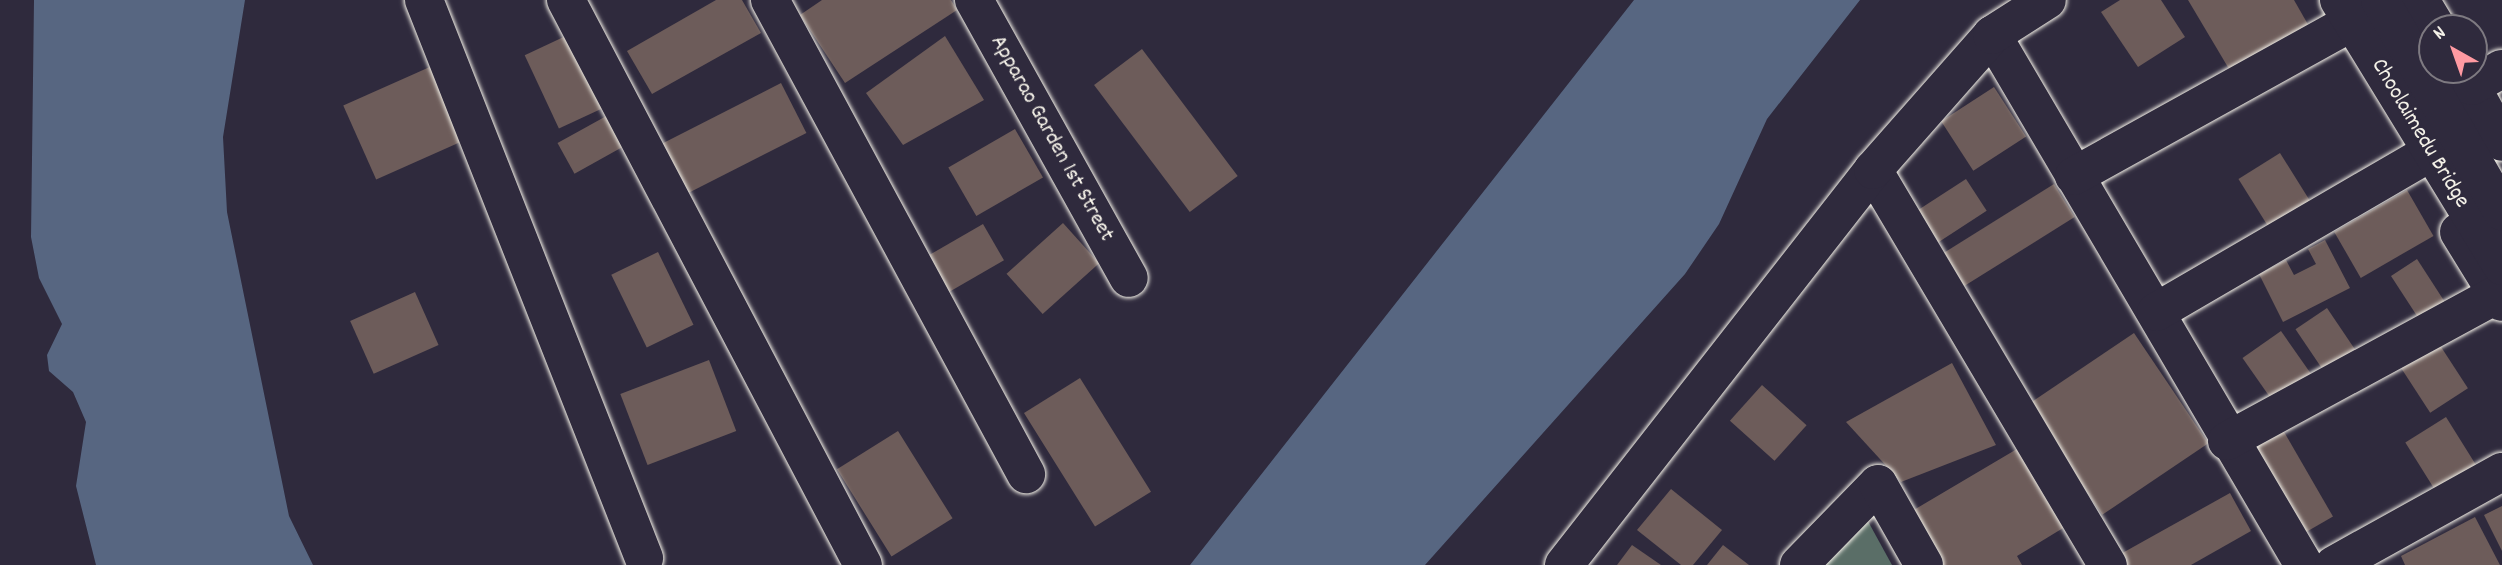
<!DOCTYPE html>
<style>
body{margin:0}
#map{position:relative;width:2502px;height:565px;overflow:hidden;background:#2f2a3d;font-family:Dekko,sans-serif}
div>[style]{position:absolute}
.green>*{inset:0;background:#5a6e67}
.water>*{inset:0;background:#576681}
.building>*{inset:0;background:#6d5c5a;transform-origin:0 0}
.roads{filter:drop-shadow(0 0 2px #f4f1e8) drop-shadow(0 0 2px #f4f1e8)}
.minor>*{height:38px;margin:-19px;padding:0 19px;transform-origin:19px;border-radius:19px;background:#2f2a3d}
.tertiary>*{height:38px;margin:-19px;padding:0 19px;transform-origin:19px;border-radius:19px;background:#2f2a3d}
span{translate:-50% -50%;white-space:nowrap;text-align:center;line-height:1.15;-webkit-text-stroke:5px #2f2a3d;paint-order:stroke}
.street-label{font-size:23px;color:#f4f1e8}
.north{position:absolute;left:2418px;top:14px;width:70px;height:70px;box-sizing:border-box;background:#2f2a3d;border:2px solid #7e7a81;border-radius:50%;rotate:320deg;font-size:19px;font-weight:700;line-height:28px;text-align:center;color:#f4f1e8}
.north::after{content:'';display:block;margin:auto;width:24px;height:32px;background:#ff9aa2;clip-path:polygon(50% 0,100% 100%,50% 72%,0 100%)}
</style>
<div id="map">
<div class="green">
<i style="clip-path:polygon(1864px 514px,1892px 565px,1811px 565px)"></i>
</div>
<div class="water">
<i style="clip-path:polygon(34px 0,245px 0,223px 137px,227px 212px,289px 516px,313px 565px,96px 565px,76px 486px,86px 422px,73px 392px,49px 371px,47px 355px,62px 324px,39px 278px,31px 237px)"></i>
<i style="clip-path:polygon(1634px 0,1860px 0,1767px 119px,1719px 224px,1685px 274px,1425px 565px,1190px 565px)"></i>
</div>
<div class="building">
<i style="clip-path:polygon(716px 0,742px 0,761px 33px,652px 94px,627px 51px)"></i>
<i style="clip-path:polygon(822px 0,951px 0,957px 10px,845px 83px,800px 15px)"></i>
<i style="clip-path:polygon(2120px 0,2161px 0,2185px 37px,2138px 67px,2101px 12px)"></i>
<i style="clip-path:polygon(2188px 0,2294px 0,2310px 28px,2232px 74px)"></i>
<i style="left:570px;top:34px;width:81px;height:50px;rotate:65deg"></i>
<i style="clip-path:polygon(945px 36px,984px 100px,903px 145px,866px 93px)"></i>
<i style="left:1142px;top:49px;width:159px;height:60px;rotate:53deg"></i>
<i style="left:441px;top:62px;width:81px;height:107px;rotate:66deg"></i>
<i style="left:781px;top:83px;width:56px;height:137px;rotate:63deg"></i>
<i style="left:1994px;top:87px;width:59px;height:63px;rotate:57deg"></i>
<i style="left:610px;top:114px;width:35px;height:60px;rotate:61deg"></i>
<i style="left:1015px;top:129px;width:56px;height:77px;rotate:60deg"></i>
<i style="left:2280px;top:153px;width:65px;height:49px;rotate:58deg"></i>
<i style="left:1966px;top:179px;width:38px;height:64px;rotate:57deg"></i>
<i style="left:2054px;top:184px;width:39px;height:133px;rotate:58deg"></i>
<i style="left:2407px;top:190px;width:53px;height:84px;rotate:60deg"></i>
<i style="left:1063px;top:223px;width:54px;height:76px;rotate:48deg"></i>
<i style="left:983px;top:224px;width:42px;height:71px;rotate:60deg"></i>
<i style="clip-path:polygon(2325px 240px,2350px 288px,2283px 322px,2259px 274px,2286px 260px,2294px 275px,2316px 264px,2308px 249px)"></i>
<i style="left:658px;top:252px;width:81px;height:52px;rotate:64deg"></i>
<i style="left:2417px;top:259px;width:55px;height:31px;rotate:57deg"></i>
<i style="left:415px;top:292px;width:58px;height:71px;rotate:66deg"></i>
<i style="left:2327px;top:308px;width:61px;height:38px;rotate:56deg"></i>
<i style="left:2281px;top:331px;width:62px;height:47px;rotate:55deg"></i>
<i style="left:2134px;top:333px;width:133px;height:128px;rotate:56deg"></i>
<i style="left:2432px;top:333px;width:66px;height:45px;rotate:57deg"></i>
<i style="left:709px;top:360px;width:76px;height:95px;rotate:69deg"></i>
<i style="clip-path:polygon(1952px 363px,1996px 445px,1901px 482px,1846px 422px)"></i>
<i style="left:1080px;top:378px;width:134px;height:66px;rotate:58deg"></i>
<i style="left:1762px;top:385px;width:60px;height:48px;rotate:42deg"></i>
<i style="left:2446px;top:417px;width:72px;height:48px;rotate:58deg"></i>
<i style="left:2283px;top:430px;width:100px;height:43px;rotate:60deg"></i>
<i style="left:898px;top:431px;width:103px;height:72px;rotate:58deg"></i>
<i style="clip-path:polygon(2022px 446px,2068px 525px,2017px 556px,2022px 565px,1937px 565px,1907px 514px)"></i>
<i style="clip-path:polygon(1671px 489px,1722px 530px,1693px 565px,1681px 565px,1637px 530px)"></i>
<i style="clip-path:polygon(2230px 493px,2251px 531px,2191px 565px,2122px 565px,2117px 556px)"></i>
<i style="clip-path:polygon(2502px 506px,2502px 551px,2484px 515px)"></i>
<i style="clip-path:polygon(2475px 517px,2500px 565px,2405px 565px,2401px 556px)"></i>
<i style="clip-path:polygon(1632px 545px,1661px 565px,1617px 565px)"></i>
<i style="clip-path:polygon(1723px 545px,1749px 565px,1707px 565px)"></i>
</div>
<div class="roads">
<div class="minor">
<i style="left:424px;top:0;width:600px;rotate:68.48deg"></i>
<i style="left:566px;top:0;width:638px;rotate:62.27deg"></i>
<i style="left:770px;top:0;width:539px;rotate:61.63deg"></i>
<i style="left:974px;top:0;width:318px;rotate:60.9deg"></i>
<i style="left:2420px;top:0;width:33px;rotate:59deg"></i>
<i style="left:1992px;top:35px;width:615px;rotate:59.52deg"></i>
<i style="left:2462px;top:70px;width:82px;rotate:60.9deg"></i>
<i style="left:2472px;top:86px;width:34px;rotate:-30deg"></i>
<i style="left:1873px;top:170px;width:460px;rotate:59.3deg"></i>
<i style="left:2074px;top:176px;width:303px;rotate:-29deg"></i>
<i style="left:2459px;top:232px;width:82px;rotate:58.4deg"></i>
<i style="left:2156px;top:312px;width:300px;rotate:-30.2deg"></i>
<i style="left:2227px;top:441px;width:308px;rotate:-28.5deg"></i>
<i style="left:1564px;top:565px;width:502px;rotate:-51.96deg"></i>
<i style="left:1873px;top:170px;width:180px;rotate:-48.6deg"></i>
<i style="left:1992px;top:35px;width:65px;rotate:-32.5deg"></i>
<i style="left:1799px;top:565px;width:113px;rotate:-45.7deg"></i>
<i style="left:1878px;top:484px;width:93px;rotate:60.4deg"></i>
<i style="left:2334px;top:565px;width:192px;rotate:-29deg"></i>
</div>
<div class="tertiary">
<i style="left:2339px;top:0;width:312px;rotate:58.5deg"></i>
<i style="left:2380px;top:0;width:244px;rotate:60deg"></i>
</div>
</div>
<div class="street-label">
<span style="left:2419px;top:134px;rotate:59deg">Choolaimedu Bridge</span>
<span style="left:1051px;top:139px;rotate:61deg">Apparao Garden 1st Street</span>
</div>
<div class="north">N</div>
</div>
